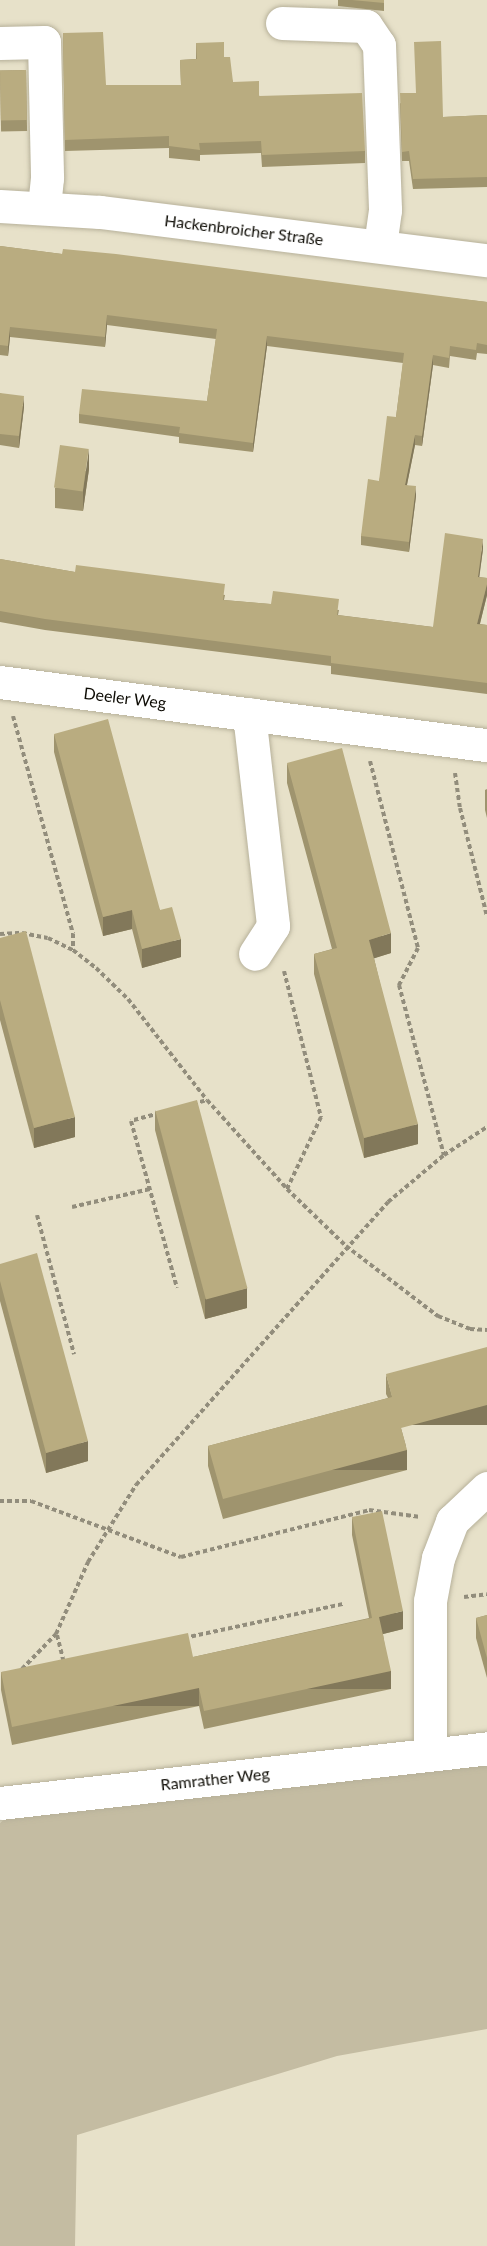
<!DOCTYPE html>
<meta charset="utf-8">
<style>
body{margin:0}
#map{position:relative;width:487px;height:2246px;overflow:hidden;background:#e7e1c9;font-family:Lato,sans-serif}
div>[style]{position:absolute}
.green>*{inset:0;background:#c4bca2}
.path>*{height:4px;margin-top:-2px;transform-origin:0;background:repeating-linear-gradient(90deg,#928d7c 0 4.5px,transparent 0 7.5px)}
.roads{filter:drop-shadow(0 0 2px #b7b19a) drop-shadow(0 0 2px #b7b19a)}
.minor>*{height:33px;margin:-16.5px;padding:0 16.5px;transform-origin:16.5px;border-radius:16.5px;background:#fff}
.wall>*{inset:0;background:#9f946e;transform-origin:0 0}
.shaded-wall>*{inset:0;background:#82785a;transform-origin:0 0}
.building>*{inset:0;background:#b9ac80;transform-origin:0 0}
span{translate:-50% -50%;white-space:nowrap;text-align:center;line-height:1.15;-webkit-text-stroke:6px #fff;paint-order:stroke}
.street-label{font-size:16px;color:#0f0d06}
</style>
<div id="map">
<div class="green">
<i style="clip-path:polygon(487px 1760px,487px 2029px,337px 2056px,77px 2135px,75px 2246px,0 2246px,0 1823px,6px 1818px)"></i>
</div>
<div class="path">
<i style="left:13px;top:716px;width:226px;rotate:74.6deg"></i>
<i style="left:73px;top:934px;width:16px;rotate:90deg"></i>
<i style="left:370px;top:761px;width:193px;rotate:75.6deg"></i>
<i style="left:418px;top:948px;width:42px;rotate:117.2deg"></i>
<i style="left:399px;top:985px;width:176px;rotate:75.2deg"></i>
<i style="left:455px;top:773px;width:35px;rotate:82deg"></i>
<i style="left:460px;top:808px;width:111px;rotate:76deg"></i>
<i style="left:0;top:934px;width:22px;rotate:-3deg"></i>
<i style="left:22px;top:933px;width:26px;rotate:11deg"></i>
<i style="left:48px;top:938px;width:28px;rotate:26deg"></i>
<i style="left:73px;top:950px;width:29px;rotate:38deg"></i>
<i style="left:96px;top:968px;width:45px;rotate:44.1deg"></i>
<i style="left:128px;top:999px;width:128px;rotate:52deg"></i>
<i style="left:207px;top:1100px;width:120px;rotate:48deg"></i>
<i style="left:287px;top:1189px;width:82px;rotate:44deg"></i>
<i style="left:346px;top:1246px;width:116px;rotate:37.3deg"></i>
<i style="left:438px;top:1316px;width:35px;rotate:22deg"></i>
<i style="left:470px;top:1329px;width:17px;rotate:3deg"></i>
<i style="left:284px;top:971px;width:151px;rotate:75.8deg"></i>
<i style="left:321px;top:1117px;width:80px;rotate:115.3deg"></i>
<i style="left:193px;top:1104px;width:15px;rotate:-16deg"></i>
<i style="left:160px;top:1113px;width:30px;rotate:165deg"></i>
<i style="left:131px;top:1121px;width:173px;rotate:74.6deg"></i>
<i style="left:72px;top:1207px;width:80px;rotate:-13deg"></i>
<i style="left:37px;top:1215px;width:144px;rotate:75.1deg"></i>
<i style="left:0;top:1501px;width:31px"></i>
<i style="left:31px;top:1501px;width:160px;rotate:20.5deg"></i>
<i style="left:181px;top:1557px;width:194px;rotate:-14deg"></i>
<i style="left:369px;top:1510px;width:52px;rotate:7.7deg"></i>
<i style="left:464px;top:1597px;width:23px;rotate:-7deg"></i>
<i style="left:57px;top:1635px;width:29px;rotate:76deg"></i>
<i style="left:184px;top:1638px;width:163px;rotate:-12.1deg"></i>
<i style="left:22px;top:1669px;width:49px;rotate:-45.8deg"></i>
<i style="left:56px;top:1634px;width:79px;rotate:-66deg"></i>
<i style="left:88px;top:1562px;width:91px;rotate:-58.1deg"></i>
<i style="left:136px;top:1485px;width:379px;rotate:-48.3deg"></i>
<i style="left:388px;top:1202px;width:73px;rotate:-40deg"></i>
<i style="left:444px;top:1155px;width:51px;rotate:-33.1deg"></i>
</div>
<div class="roads">
<div class="minor">
<i style="left:282px;top:23px;width:84px;rotate:2deg"></i>
<i style="left:366px;top:26px;width:23px;rotate:56deg"></i>
<i style="left:379px;top:45px;width:165px;rotate:87.9deg"></i>
<i style="left:385px;top:210px;width:36px;rotate:98deg"></i>
<i style="left:0;top:43px;width:44px;rotate:-1.3deg"></i>
<i style="left:44px;top:42px;width:136px;rotate:88.7deg"></i>
<i style="left:47px;top:178px;width:30px;rotate:96deg"></i>
<i style="left:0;top:206px;width:100px;rotate:3.4deg"></i>
<i style="left:100px;top:212px;width:390px;rotate:7.1deg"></i>
<i style="left:0;top:682px;width:491px;rotate:7.4deg"></i>
<i style="left:249px;top:714px;width:213px;rotate:83.5deg"></i>
<i style="left:273px;top:926px;width:33px;rotate:123deg"></i>
<i style="left:430px;top:1754px;width:153px;rotate:-90deg"></i>
<i style="left:430px;top:1601px;width:44px;rotate:-79.5deg"></i>
<i style="left:438px;top:1558px;width:40px;rotate:-69deg"></i>
<i style="left:452px;top:1521px;width:48px;rotate:-43.3deg"></i>
<i style="left:0;top:1803px;width:490px;rotate:-6.4deg"></i>
</div>
</div>
<div class="wall">
<i style="clip-path:polygon(323px 0,384px 0,384px 11px,338px 6px,338px 0)"></i>
<i style="clip-path:polygon(63px 33px,106px 85px,181px 85px,180px 60px,196px 59px,196px 43px,224px 57px,233px 82px,365px 151px,365px 163px,262px 167px,261px 153px,200px 155px,200px 161px,169px 158px,169px 148px,65px 151px)"></i>
<i style="left:26px;top:70px;width:61px;height:26px;rotate:89deg"></i>
<i style="clip-path:polygon(400px 103px,443px 117px,487px 115px,487px 187px,413px 189px,409px 161px,402px 161px)"></i>
<i style="clip-path:polygon(0 246px,62px 254px,487px 302px,487px 354px,477px 353px,476px 360px,450px 356px,449px 368px,433px 365px,422px 446px,415px 445px,407px 485px,416px 496px,409px 552px,361px 545px,361px 536px,379px 481px,396px 417px,403px 363px,267px 346px,253px 452px,179px 443px,179px 437px,79px 423px,79px 414px,207px 401px,216px 339px,107px 325px,105px 347px,10px 337px,8px 356px,0 355px)"></i>
<i style="clip-path:polygon(0 393px,24px 407px,19px 448px,0 445px)"></i>
<i style="clip-path:polygon(89px 469px,83px 511px,55px 508px,55px 488px)"></i>
<i style="clip-path:polygon(483px 549px,479px 577px,487px 578px,487px 595px,480px 624px,487px 625px,487px 694px,331px 674px,331px 666px,45px 630px,0 622px,0 559px,75px 572px,225px 595px,224px 600px,339px 610px,338px 615px,433px 627px)"></i>
<i style="clip-path:polygon(54px 734px,160px 910px,181px 957px,142px 968px,132px 929px,103px 936px,54px 752px)"></i>
<i style="clip-path:polygon(287px 763px,391px 953px,374px 958px,418px 1144px,364px 1158px,314px 974px,314px 954px,332px 949px,287px 783px)"></i>
<i style="clip-path:polygon(487px 789px,487px 818px,485px 810px,485px 790px)"></i>
<i style="clip-path:polygon(0 938px,75px 1137px,34px 1148px,0 1020px)"></i>
<i style="clip-path:polygon(155px 1110px,247px 1308px,205px 1319px,155px 1130px)"></i>
<i style="clip-path:polygon(0 1264px,88px 1461px,46px 1473px,0 1301px)"></i>
<i style="clip-path:polygon(386px 1374px,406px 1446px,407px 1470px,223px 1519px,208px 1466px,208px 1446px,388px 1398px,386px 1394px)"></i>
<i style="clip-path:polygon(352px 1517px,403px 1629px,383px 1634px,391px 1689px,204px 1729px,199px 1706px,12px 1745px,1px 1690px,1px 1672px,193px 1657px,369px 1618px,352px 1535px)"></i>
<i style="clip-path:polygon(487px 1615px,487px 1678px,476px 1638px,476px 1618px)"></i>
</div>
<div class="shaded-wall">
<i style="clip-path:polygon(107px 315px,107px 325px,105px 347px,105px 337px)"></i>
<i style="clip-path:polygon(10px 327px,10px 337px,8px 356px,8px 346px)"></i>
<i style="clip-path:polygon(267px 336px,267px 346px,253px 452px,253px 443px)"></i>
<i style="clip-path:polygon(433px 355px,433px 365px,422px 446px,422px 436px)"></i>
<i style="clip-path:polygon(24px 396px,24px 407px,19px 448px,19px 436px)"></i>
<i style="clip-path:polygon(415px 435px,415px 445px,405px 494px,405px 485px)"></i>
<i style="clip-path:polygon(89px 449px,89px 469px,83px 511px,83px 491px)"></i>
<i style="clip-path:polygon(416px 486px,416px 496px,409px 552px,409px 542px)"></i>
<i style="clip-path:polygon(483px 539px,483px 549px,478px 587px,478px 577px)"></i>
<i style="clip-path:polygon(487px 584px,487px 595px,477px 635px,477px 624px)"></i>
<i style="clip-path:polygon(132px 910px,132px 929px,103px 936px,103px 917px)"></i>
<i style="clip-path:polygon(391px 933px,391px 953px,369px 960px,369px 940px)"></i>
<i style="clip-path:polygon(181px 939px,181px 957px,142px 968px,142px 949px)"></i>
<i style="clip-path:polygon(75px 1117px,75px 1137px,34px 1148px,34px 1128px)"></i>
<i style="clip-path:polygon(418px 1124px,418px 1144px,364px 1158px,364px 1138px)"></i>
<i style="clip-path:polygon(247px 1288px,247px 1308px,205px 1319px,205px 1299px)"></i>
<i style="left:487px;top:1405px;width:20px;height:89px;rotate:90deg"></i>
<i style="clip-path:polygon(88px 1441px,88px 1461px,46px 1473px,46px 1453px)"></i>
<i style="left:407px;top:1450px;width:20px;height:190px;rotate:90deg"></i>
<i style="clip-path:polygon(403px 1611px,403px 1629px,379px 1635px,379px 1617px)"></i>
<i style="left:391px;top:1671px;width:18px;height:191px;rotate:90deg"></i>
<i style="left:199px;top:1688px;width:18px;height:191px;rotate:90deg"></i>
</div>
<div class="building">
<i style="clip-path:polygon(352px 0,384px 0,384px 3px)"></i>
<i style="clip-path:polygon(103px 32px,106px 85px,181px 85px,180px 60px,197px 59px,196px 43px,224px 42px,224px 57px,230px 57px,233px 82px,259px 81px,259px 96px,362px 93px,365px 151px,262px 155px,261px 141px,199px 143px,200px 150px,169px 146px,169px 136px,65px 140px,63px 33px)"></i>
<i style="clip-path:polygon(441px 41px,443px 117px,487px 115px,487px 177px,413px 179px,409px 151px,402px 152px,400px 93px,416px 93px,414px 42px)"></i>
<i style="left:26px;top:70px;width:50px;height:26px;rotate:89deg"></i>
<i style="clip-path:polygon(0 246px,62px 254px,63px 249px,116px 254px,487px 302px,487px 345px,477px 343px,476px 350px,450px 346px,449px 358px,433px 355px,422px 436px,415px 435px,405px 485px,416px 486px,409px 542px,361px 536px,368px 479px,379px 481px,387px 416px,396px 417px,404px 353px,267px 336px,253px 443px,179px 433px,180px 427px,79px 414px,82px 389px,207px 401px,217px 329px,107px 315px,105px 337px,10px 327px,8px 346px,0 345px)"></i>
<i style="clip-path:polygon(0 393px,24px 396px,19px 436px,0 434px)"></i>
<i style="left:60px;top:445px;width:29px;height:43px;rotate:8deg"></i>
<i style="clip-path:polygon(445px 533px,483px 539px,478px 577px,487px 578px,487px 584px,477px 624px,487px 625px,487px 683px,331px 663px,331px 656px,45px 619px,0 611px,0 559px,75px 572px,76px 565px,225px 584px,223px 600px,271px 604px,273px 591px,339px 599px,337px 615px,433px 627px)"></i>
<i style="clip-path:polygon(108px 719px,160px 910px,172px 907px,181px 939px,142px 949px,132px 910px,103px 917px,54px 734px)"></i>
<i style="clip-path:polygon(342px 748px,391px 933px,369px 940px,418px 1124px,364px 1138px,314px 954px,337px 948px,287px 763px)"></i>
<i style="clip-path:polygon(26px 931px,75px 1117px,34px 1128px,0 1000px,0 938px)"></i>
<i style="left:197px;top:1100px;width:195px;height:43px;rotate:75deg"></i>
<i style="clip-path:polygon(37px 1253px,88px 1441px,46px 1453px,0 1281px,0 1264px)"></i>
<i style="clip-path:polygon(487px 1347px,487px 1405px,401px 1428px,407px 1450px,223px 1499px,208px 1446px,392px 1397px,386px 1374px)"></i>
<i style="clip-path:polygon(382px 1511px,403px 1611px,379px 1617px,391px 1671px,204px 1711px,199px 1688px,12px 1727px,1px 1672px,188px 1633px,193px 1657px,372px 1618px,352px 1517px)"></i>
<i style="clip-path:polygon(487px 1615px,487px 1658px,476px 1618px)"></i>
</div>
<div class="street-label">
<span style="left:244px;top:230px;rotate:7deg">Hackenbroicher Straße</span>
<span style="left:125px;top:698px;rotate:7deg">Deeler Weg</span>
<span style="left:215px;top:1779px;rotate:-6deg">Ramrather Weg</span>
</div>
</div>
